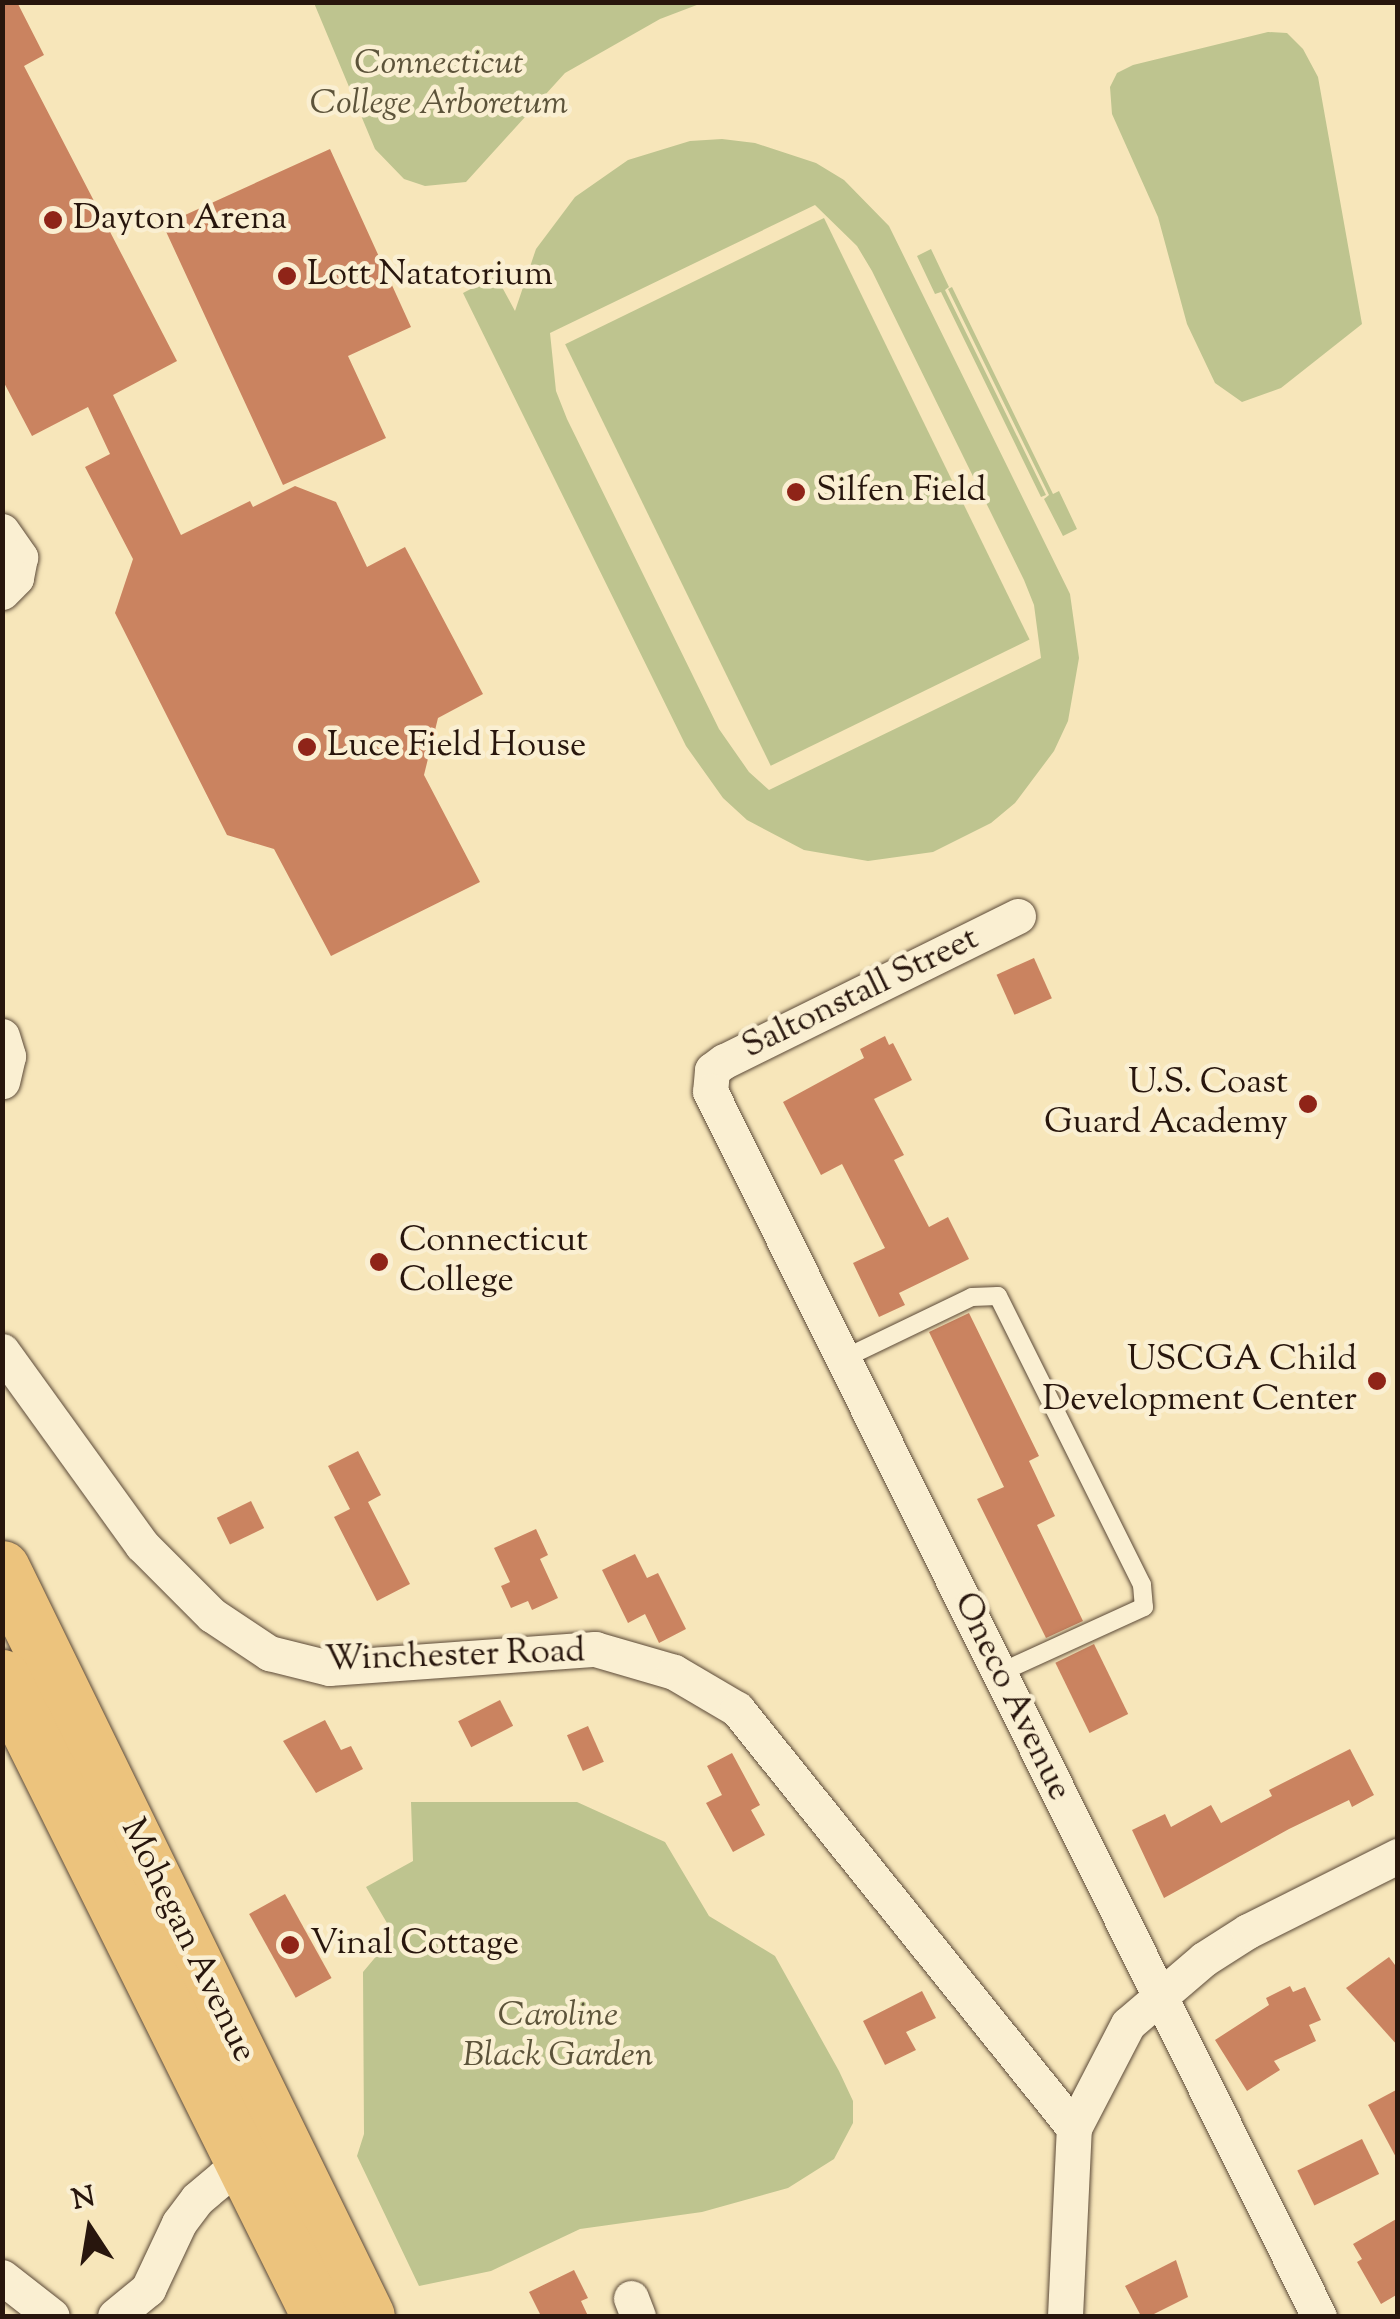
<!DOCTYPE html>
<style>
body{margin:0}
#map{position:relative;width:1400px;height:2319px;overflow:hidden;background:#f7e6ba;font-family:"Sorts Mill Goudy",serif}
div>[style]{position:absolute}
.green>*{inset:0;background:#bec48f;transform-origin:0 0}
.building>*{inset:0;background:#ca8360;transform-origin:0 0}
.roads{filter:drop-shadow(0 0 2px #5c4a38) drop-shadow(0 0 2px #5c4a38)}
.lane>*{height:18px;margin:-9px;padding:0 9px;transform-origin:9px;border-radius:9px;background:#faefd2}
.street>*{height:35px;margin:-17.5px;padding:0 17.5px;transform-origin:17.5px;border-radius:17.5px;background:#faefd2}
.highway>*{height:55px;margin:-27.5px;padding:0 27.5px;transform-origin:27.5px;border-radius:27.5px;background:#ecc37d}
.dots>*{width:28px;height:28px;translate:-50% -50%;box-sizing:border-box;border:5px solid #faefd2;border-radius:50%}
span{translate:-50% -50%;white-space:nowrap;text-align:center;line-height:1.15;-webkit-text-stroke:9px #faefd2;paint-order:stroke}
.park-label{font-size:35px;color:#5c533a;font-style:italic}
.poi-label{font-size:35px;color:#28160d}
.left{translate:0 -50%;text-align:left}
.right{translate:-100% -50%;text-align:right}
.street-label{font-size:35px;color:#28160d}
.frame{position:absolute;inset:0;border:5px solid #28160d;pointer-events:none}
.north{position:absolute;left:40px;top:2179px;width:100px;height:100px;-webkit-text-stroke:8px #faefd2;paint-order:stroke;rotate:348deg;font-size:28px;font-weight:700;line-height:40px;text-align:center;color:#28160d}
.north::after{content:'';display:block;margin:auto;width:35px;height:45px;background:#28160d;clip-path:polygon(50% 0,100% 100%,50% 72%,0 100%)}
</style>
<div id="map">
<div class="green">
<i style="clip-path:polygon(314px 3px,702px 3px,660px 19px,565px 73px,466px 182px,425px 186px,404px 179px,375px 149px)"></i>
<i style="clip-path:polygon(1268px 32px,1287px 33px,1303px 49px,1318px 77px,1362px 324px,1281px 388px,1242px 402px,1215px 383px,1187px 324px,1158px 217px,1112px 114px,1110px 87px,1117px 73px,1133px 65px)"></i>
<i style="clip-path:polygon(evenodd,722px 139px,755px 143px,816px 163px,844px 180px,889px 226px,1070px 594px,1079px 658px,1068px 721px,1054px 751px,1015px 803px,991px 823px,933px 852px,868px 861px,804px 850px,747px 820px,723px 798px,686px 746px,463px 293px,496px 276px,515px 311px,536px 249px,575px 197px,628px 160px,690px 141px,722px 139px,815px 205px,857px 246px,872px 271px,1024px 580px,1034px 605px,1041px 658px,769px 790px,749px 772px,719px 729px,567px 419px,556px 391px,550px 333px,815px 205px)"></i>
<i style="left:824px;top:218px;width:469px;height:288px;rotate:64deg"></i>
<i style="clip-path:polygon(931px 249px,949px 287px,945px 290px,1046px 495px,1041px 497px,941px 292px,935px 294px,917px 256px)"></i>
<i style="clip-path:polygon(952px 287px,1053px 494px,1059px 491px,1077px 529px,1063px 536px,1044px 499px,1049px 495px,948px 289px)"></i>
<i style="clip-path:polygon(411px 1802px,577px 1802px,665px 1842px,709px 1916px,775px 1956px,839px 2071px,853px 2101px,853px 2123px,834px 2159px,788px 2188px,702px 2212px,580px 2229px,491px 2271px,419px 2286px,357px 2156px,364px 2134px,363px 1972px,394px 1935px,366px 1887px,413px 1861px)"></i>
</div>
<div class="building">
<i style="clip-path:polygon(2px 2px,17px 2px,44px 55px,24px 66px,177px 361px,113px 395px,181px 535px,250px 501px,253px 507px,295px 486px,336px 502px,367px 567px,405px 547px,483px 694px,438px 718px,424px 775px,480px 882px,331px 956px,274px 849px,227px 835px,115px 613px,133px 559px,85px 467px,110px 454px,88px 407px,32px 436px,2px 379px)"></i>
<i style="clip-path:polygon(330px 149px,411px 327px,348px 356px,386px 438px,283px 485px,163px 225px)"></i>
<i style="left:1034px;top:958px;width:44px;height:41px;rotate:66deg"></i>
<i style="clip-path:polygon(885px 1036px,889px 1045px,893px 1043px,912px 1080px,874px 1099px,904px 1155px,894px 1160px,929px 1227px,948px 1217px,969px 1259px,899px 1293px,905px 1305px,879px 1317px,853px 1263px,885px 1248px,842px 1164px,821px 1175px,783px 1102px,864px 1058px,860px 1049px)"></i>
<i style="clip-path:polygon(969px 1313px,1039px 1456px,1029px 1461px,1055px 1516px,1037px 1525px,1083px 1621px,1046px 1638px,977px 1499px,1004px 1487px,929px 1332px)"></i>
<i style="clip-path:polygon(358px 1451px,381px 1495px,368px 1502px,410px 1584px,377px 1601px,334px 1517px,350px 1509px,328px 1466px)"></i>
<i style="left:251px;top:1501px;width:30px;height:38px;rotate:64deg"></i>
<i style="clip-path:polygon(536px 1529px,548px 1555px,540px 1559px,558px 1598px,532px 1610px,528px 1601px,511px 1608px,501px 1586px,510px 1582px,494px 1548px)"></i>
<i style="clip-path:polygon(635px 1554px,647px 1578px,658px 1573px,686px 1629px,659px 1643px,645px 1614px,628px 1623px,602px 1570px)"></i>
<i style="left:1094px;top:1644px;width:78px;height:43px;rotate:64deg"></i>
<i style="left:500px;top:1700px;width:29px;height:47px;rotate:63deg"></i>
<i style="clip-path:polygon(325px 1720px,341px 1750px,351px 1746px,363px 1769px,316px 1793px,283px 1741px)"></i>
<i style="left:588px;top:1726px;width:39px;height:23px;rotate:66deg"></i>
<i style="clip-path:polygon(1350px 1749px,1374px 1795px,1352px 1807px,1349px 1800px,1289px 1829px,1164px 1898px,1132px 1830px,1165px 1814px,1171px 1827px,1211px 1805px,1221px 1823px,1272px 1796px,1269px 1790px)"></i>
<i style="clip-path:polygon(732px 1753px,760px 1805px,751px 1810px,765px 1835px,733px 1852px,706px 1803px,722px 1795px,707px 1766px)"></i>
<i style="left:285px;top:1894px;width:96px;height:41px;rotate:61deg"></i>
<i style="clip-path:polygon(1389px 1957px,1398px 1969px,1398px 2046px,1346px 1988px)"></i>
<i style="clip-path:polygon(1290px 1986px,1293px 1992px,1305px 1987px,1321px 2020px,1309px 2025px,1316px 2041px,1274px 2061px,1280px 2070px,1247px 2091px,1215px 2040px,1269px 2005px,1266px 1998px)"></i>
<i style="clip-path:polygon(922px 1991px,936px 2018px,906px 2032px,916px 2050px,885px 2065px,863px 2021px)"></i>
<i style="clip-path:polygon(1398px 2089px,1398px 2161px,1368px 2105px)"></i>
<i style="left:1362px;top:2139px;width:39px;height:72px;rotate:64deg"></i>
<i style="clip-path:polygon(1398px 2218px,1398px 2294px,1381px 2304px,1357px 2262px,1362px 2259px,1353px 2244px)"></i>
<i style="clip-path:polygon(1176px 2260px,1188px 2297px,1150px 2316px,1141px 2316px,1125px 2286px)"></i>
<i style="clip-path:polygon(574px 2270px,588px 2298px,581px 2301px,588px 2316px,541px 2316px,529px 2292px)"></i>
</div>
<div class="roads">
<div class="lane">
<i style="left:843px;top:1359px;width:143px;rotate:-25.7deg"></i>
<i style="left:972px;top:1297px;width:26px;rotate:-2deg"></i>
<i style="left:998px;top:1296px;width:323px;rotate:63.5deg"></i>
<i style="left:1142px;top:1585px;width:22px;rotate:85deg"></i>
<i style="left:1144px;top:1607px;width:159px;rotate:155.5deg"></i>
</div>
<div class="street">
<i style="left:2px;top:531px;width:32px;rotate:55deg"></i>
<i style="left:20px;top:557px;width:21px;rotate:101deg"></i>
<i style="left:16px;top:578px;width:20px;rotate:135deg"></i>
<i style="left:1018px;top:916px;width:328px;rotate:153.7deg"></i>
<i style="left:724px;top:1061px;width:15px;rotate:143deg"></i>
<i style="left:712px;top:1070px;width:21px;rotate:95deg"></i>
<i style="left:710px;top:1091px;width:1368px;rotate:63.57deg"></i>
<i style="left:2px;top:1036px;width:21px;rotate:73deg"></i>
<i style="left:8px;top:1056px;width:26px;rotate:103deg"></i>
<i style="left:2px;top:1351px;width:239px;rotate:54.2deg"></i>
<i style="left:142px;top:1545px;width:99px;rotate:45deg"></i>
<i style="left:212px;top:1615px;width:69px;rotate:33.7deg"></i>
<i style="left:269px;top:1653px;width:62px;rotate:14deg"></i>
<i style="left:329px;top:1668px;width:267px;rotate:-4.1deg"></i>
<i style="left:595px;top:1649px;width:82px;rotate:16.2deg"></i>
<i style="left:674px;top:1672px;width:73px;rotate:30.4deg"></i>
<i style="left:737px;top:1709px;width:538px;rotate:51.19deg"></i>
<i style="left:2px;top:2277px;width:63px;rotate:38deg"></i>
<i style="left:631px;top:2298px;width:19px;rotate:69deg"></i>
<i style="left:115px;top:2316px;width:43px;rotate:-39.3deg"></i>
<i style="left:148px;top:2289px;width:73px;rotate:-64.8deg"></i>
<i style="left:179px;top:2223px;width:30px;rotate:-53deg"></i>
<i style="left:197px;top:2199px;width:35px;rotate:-40deg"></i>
<i style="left:224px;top:2176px;width:43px;rotate:-27.8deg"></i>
<i style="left:1065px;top:2316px;width:188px;rotate:-87.3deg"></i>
<i style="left:1074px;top:2128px;width:117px;rotate:-62.6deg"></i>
<i style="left:1128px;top:2024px;width:100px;rotate:-40.5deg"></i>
<i style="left:1204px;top:1959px;width:52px;rotate:-32.5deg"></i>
<i style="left:1248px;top:1931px;width:168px;rotate:-26.6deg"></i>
</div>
<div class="highway">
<i style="left:2px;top:1568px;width:832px;rotate:63.99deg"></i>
<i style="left:2px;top:1677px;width:713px;rotate:63.61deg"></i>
</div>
</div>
<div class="dots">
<i style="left:53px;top:220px;background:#8f2418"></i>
<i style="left:287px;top:276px;background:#8f2418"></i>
<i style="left:796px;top:492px;background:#8f2418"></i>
<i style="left:307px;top:747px;background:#8f2418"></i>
<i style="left:1308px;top:1104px;background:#8f2418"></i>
<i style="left:379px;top:1262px;background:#8f2418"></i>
<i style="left:1377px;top:1381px;background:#8f2418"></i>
<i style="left:290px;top:1945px;background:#8f2418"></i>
</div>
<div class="park-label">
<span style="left:439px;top:85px">Connecticut<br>College Arboretum</span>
<span style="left:558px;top:2037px">Caroline<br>Black Garden</span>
</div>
<div class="poi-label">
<span class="left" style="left:73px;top:220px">Dayton Arena</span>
<span class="left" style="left:307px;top:276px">Lott Natatorium</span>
<span class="left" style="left:816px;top:492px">Silfen Field</span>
<span class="left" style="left:327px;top:747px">Luce Field House</span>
<span class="right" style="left:1288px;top:1104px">U.S. Coast<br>Guard Academy</span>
<span class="left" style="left:399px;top:1262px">Connecticut<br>College</span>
<span class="right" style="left:1357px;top:1381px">USCGA Child<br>Development Center</span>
<span class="left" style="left:310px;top:1945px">Vinal Cottage</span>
</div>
<div class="street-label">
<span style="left:861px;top:994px;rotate:-26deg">Saltonstall Street</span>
<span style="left:455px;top:1657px;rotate:-2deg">Winchester Road</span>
<span style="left:1011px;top:1697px;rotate:64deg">Oneco Avenue</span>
<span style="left:187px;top:1941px;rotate:64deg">Mohegan Avenue</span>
</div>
<div class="frame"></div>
<div class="north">N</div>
</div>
